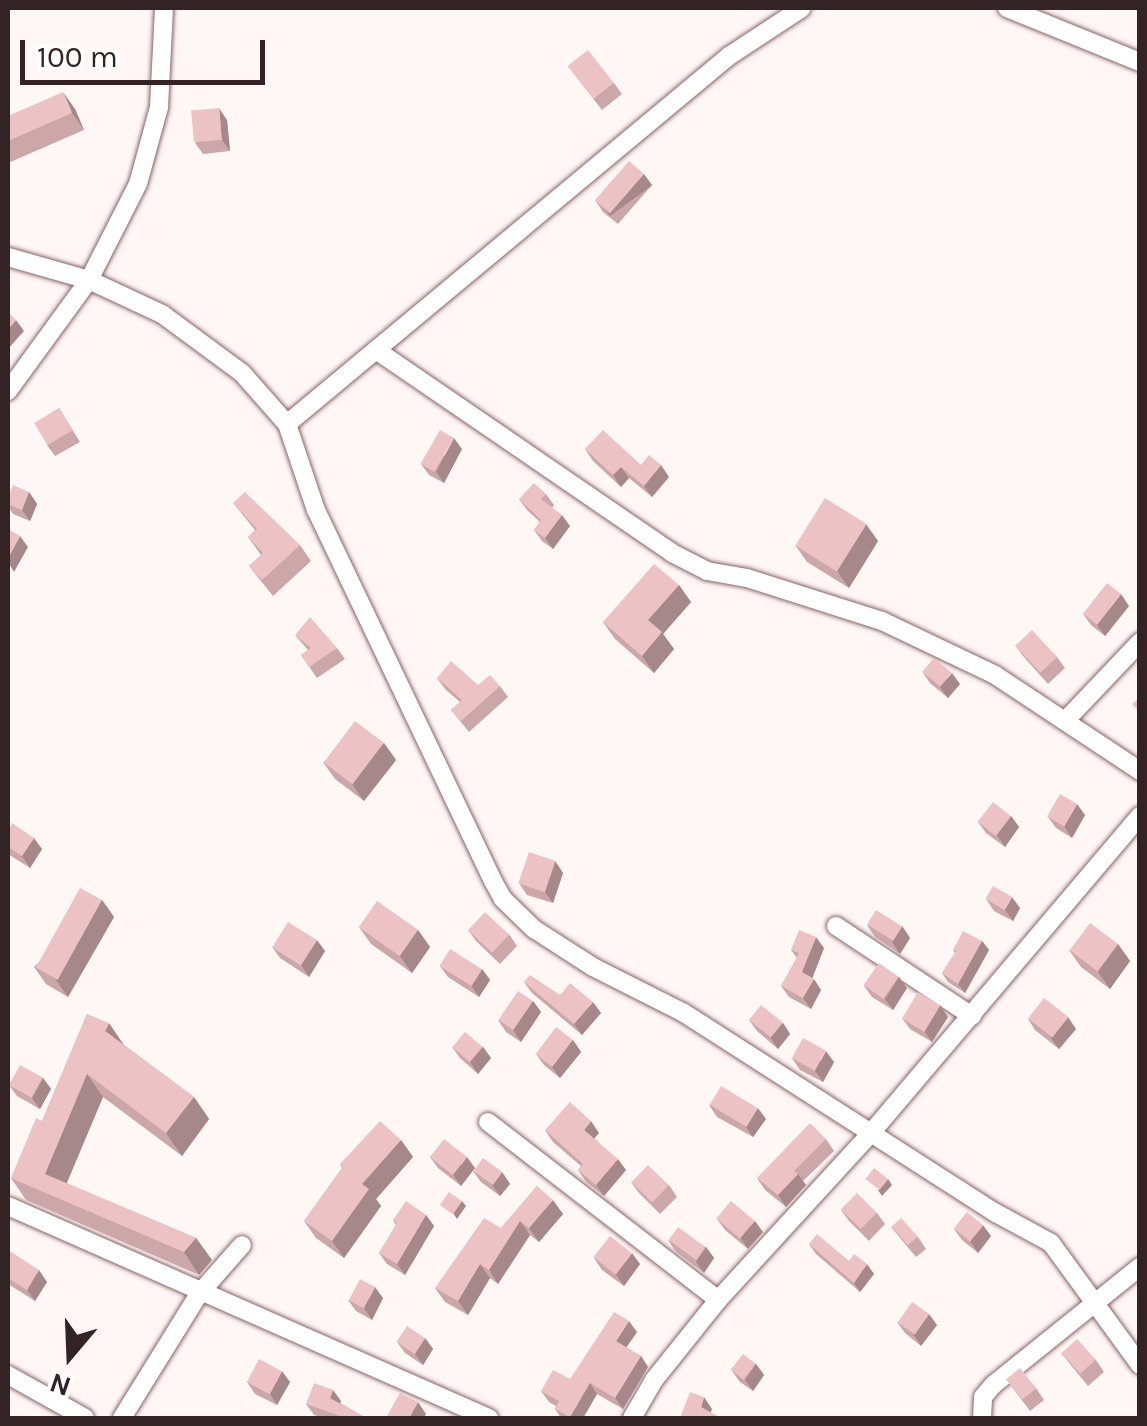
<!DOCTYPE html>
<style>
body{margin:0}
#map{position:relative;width:1147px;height:1426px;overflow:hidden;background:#fff6f6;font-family:Karla,sans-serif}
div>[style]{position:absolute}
.roads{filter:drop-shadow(0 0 2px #896366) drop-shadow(0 0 2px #896366)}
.street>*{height:18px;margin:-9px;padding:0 9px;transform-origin:9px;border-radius:9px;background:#fff}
.wall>*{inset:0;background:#cca7a9}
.shaded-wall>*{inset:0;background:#a6888a;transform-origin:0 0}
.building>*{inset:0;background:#edc2c5;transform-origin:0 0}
span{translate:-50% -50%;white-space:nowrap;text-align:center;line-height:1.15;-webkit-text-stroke:10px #fff;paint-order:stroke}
.frame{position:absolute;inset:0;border:10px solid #332324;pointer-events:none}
.north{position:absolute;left:20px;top:1306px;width:100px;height:100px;-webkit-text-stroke:8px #fff;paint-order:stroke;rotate:199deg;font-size:28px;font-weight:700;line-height:40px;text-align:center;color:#332324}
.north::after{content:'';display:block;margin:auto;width:35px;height:45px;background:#332324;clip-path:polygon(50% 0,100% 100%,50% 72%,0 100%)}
.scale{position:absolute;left:20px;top:40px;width:245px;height:45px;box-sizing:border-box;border:5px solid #332324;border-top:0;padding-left:12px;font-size:30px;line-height:35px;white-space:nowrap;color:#332324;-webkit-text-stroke:8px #fff;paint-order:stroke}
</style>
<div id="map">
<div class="roads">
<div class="street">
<i style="left:1007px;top:8px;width:144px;rotate:22.1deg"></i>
<i style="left:8px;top:257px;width:84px;rotate:15.9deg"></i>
<i style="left:89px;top:280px;width:81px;rotate:25deg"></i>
<i style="left:162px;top:314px;width:99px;rotate:36.4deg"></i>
<i style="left:242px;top:373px;width:68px;rotate:48.6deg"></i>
<i style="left:287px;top:424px;width:91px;rotate:71.4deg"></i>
<i style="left:316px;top:510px;width:411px;rotate:64.5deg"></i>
<i style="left:493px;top:881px;width:21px;rotate:61deg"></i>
<i style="left:503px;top:899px;width:43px;rotate:44.1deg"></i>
<i style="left:534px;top:929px;width:70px;rotate:32.8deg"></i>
<i style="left:593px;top:967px;width:102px;rotate:26.8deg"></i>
<i style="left:684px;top:1013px;width:371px;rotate:32.7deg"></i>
<i style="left:996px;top:1213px;width:63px;rotate:28.6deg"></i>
<i style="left:1051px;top:1243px;width:151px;rotate:53.9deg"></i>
<i style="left:376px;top:350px;width:359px;rotate:34.4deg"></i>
<i style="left:672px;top:553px;width:39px;rotate:27deg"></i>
<i style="left:707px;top:571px;width:41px;rotate:9.9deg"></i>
<i style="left:747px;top:578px;width:142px;rotate:17.7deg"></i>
<i style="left:882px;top:621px;width:125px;rotate:25.5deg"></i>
<i style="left:995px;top:675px;width:174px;rotate:33.5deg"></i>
<i style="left:8px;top:391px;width:137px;rotate:-53.9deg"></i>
<i style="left:89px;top:280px;width:108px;rotate:-63deg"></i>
<i style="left:138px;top:184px;width:80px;rotate:-74.7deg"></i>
<i style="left:159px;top:107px;width:99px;rotate:-87.1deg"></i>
<i style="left:287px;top:424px;width:575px;rotate:-39.78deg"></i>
<i style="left:729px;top:56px;width:87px;rotate:-33.3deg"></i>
<i style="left:1065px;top:721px;width:109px;rotate:-46.5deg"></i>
<i style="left:836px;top:926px;width:163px;rotate:33.5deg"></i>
<i style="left:488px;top:1122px;width:291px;rotate:37.7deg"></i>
<i style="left:8px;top:1206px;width:526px;rotate:23.79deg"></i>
<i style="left:8px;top:1375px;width:88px;rotate:29.2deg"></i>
<i style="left:122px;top:1418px;width:146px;rotate:-58.2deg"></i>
<i style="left:199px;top:1294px;width:65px;rotate:-48.7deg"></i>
<i style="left:632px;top:1418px;width:44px;rotate:-59.9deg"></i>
<i style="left:654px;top:1380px;width:102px;rotate:-51.3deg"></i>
<i style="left:718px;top:1300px;width:226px;rotate:-47.5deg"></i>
<i style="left:871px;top:1133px;width:416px;rotate:-49.7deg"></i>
<i style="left:982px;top:1418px;width:21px;rotate:-87deg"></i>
<i style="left:983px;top:1397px;width:16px;rotate:-50deg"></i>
<i style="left:993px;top:1385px;width:189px;rotate:-38.8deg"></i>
</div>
</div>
<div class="wall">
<i style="clip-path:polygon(568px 66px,614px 83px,622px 94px,602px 110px)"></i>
<i style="clip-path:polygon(75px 109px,84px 130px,8px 163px,8px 116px)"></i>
<i style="clip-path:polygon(227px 120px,230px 151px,203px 154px,195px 143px)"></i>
<i style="clip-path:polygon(652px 185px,618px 224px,603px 212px,595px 200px)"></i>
<i style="clip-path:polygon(59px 408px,80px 442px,55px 456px,47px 445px)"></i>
<i style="clip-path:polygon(462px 449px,444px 483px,429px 475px,421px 464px)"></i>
<i style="clip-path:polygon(585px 449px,641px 465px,669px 477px,652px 497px,629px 478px,621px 487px,593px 461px)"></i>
<i style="clip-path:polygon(29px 492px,37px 504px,30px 521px,13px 514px,8px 506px,8px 498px)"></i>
<i style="clip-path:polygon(546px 494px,554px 505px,552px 508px,570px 526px,553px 549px,542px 541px,534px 530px,540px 522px,527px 510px,519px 499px)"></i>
<i style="clip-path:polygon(233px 503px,300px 545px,311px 561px,273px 596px,249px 566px,261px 555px,248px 537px,255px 530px)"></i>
<i style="clip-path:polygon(878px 541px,849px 588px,807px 562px,795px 545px)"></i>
<i style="clip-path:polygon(679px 585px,691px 602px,663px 634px,674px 649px,654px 673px,615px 639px,603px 622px)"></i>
<i style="clip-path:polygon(1129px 606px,1105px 636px,1091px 625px,1083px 614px)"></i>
<i style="clip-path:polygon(295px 635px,337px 648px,345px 659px,317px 678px,301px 655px,308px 650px)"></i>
<i style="clip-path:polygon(1015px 645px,1057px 657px,1065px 668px,1048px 684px,1023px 656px)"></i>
<i style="clip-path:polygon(922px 671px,960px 684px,948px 698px,930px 683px)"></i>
<i style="clip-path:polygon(437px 678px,478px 685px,500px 686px,508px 697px,469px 732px,451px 710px,460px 702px,445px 689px)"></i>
<i style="clip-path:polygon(384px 743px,396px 760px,364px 801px,335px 779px,323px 762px)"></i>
<i style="clip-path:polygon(1085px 815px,1072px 838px,1056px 828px,1048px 817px)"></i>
<i style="clip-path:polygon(1011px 816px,1019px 827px,1005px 847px,986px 833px,978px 822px)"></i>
<i style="clip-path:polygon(8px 831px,42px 849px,30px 868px,8px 854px)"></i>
<i style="clip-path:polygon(555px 861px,563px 873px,553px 903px,527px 895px,519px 883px)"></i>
<i style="clip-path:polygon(986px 899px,1020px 908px,1013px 921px,994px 911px)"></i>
<i style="clip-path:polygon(102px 900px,114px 917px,68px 997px,46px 984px,34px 967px)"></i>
<i style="clip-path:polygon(867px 925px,902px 926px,910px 938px,900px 954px,875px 937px)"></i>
<i style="clip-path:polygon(359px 927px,418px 930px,430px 947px,412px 973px,371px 944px)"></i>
<i style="clip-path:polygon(468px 930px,509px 934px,517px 946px,500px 964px,476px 941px)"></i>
<i style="clip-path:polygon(982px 941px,989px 950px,965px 993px,948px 982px,942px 973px,955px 953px,953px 950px)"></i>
<i style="clip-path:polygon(1118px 944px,1130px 961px,1110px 989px,1081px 967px,1069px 950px)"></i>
<i style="clip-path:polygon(272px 947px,325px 951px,309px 977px,280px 958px)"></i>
<i style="clip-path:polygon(824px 948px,812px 978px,821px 990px,811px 1009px,789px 997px,781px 986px,797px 958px,791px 950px)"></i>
<i style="clip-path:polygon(440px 966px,482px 969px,490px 980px,479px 997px,448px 977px)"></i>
<i style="clip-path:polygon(899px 977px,907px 988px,893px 1010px,872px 997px,864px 986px)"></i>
<i style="clip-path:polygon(524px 982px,560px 995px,601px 1013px,582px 1035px,532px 993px)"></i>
<i style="clip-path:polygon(533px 1001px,541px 1012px,521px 1042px,506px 1032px,498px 1020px)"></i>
<i style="clip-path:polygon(940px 1005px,948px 1017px,932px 1042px,910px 1029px,902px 1018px)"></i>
<i style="clip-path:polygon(87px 1014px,124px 1045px,194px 1097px,209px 1119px,182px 1156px,103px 1097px,66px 1183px,196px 1238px,212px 1260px,199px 1275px,26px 1200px,11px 1178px,42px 1121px)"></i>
<i style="clip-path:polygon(1028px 1019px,1076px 1029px,1059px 1049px,1035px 1030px)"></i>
<i style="clip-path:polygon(749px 1020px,783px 1023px,790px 1034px,778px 1049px,757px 1031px)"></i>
<i style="clip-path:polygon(573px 1040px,581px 1052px,560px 1078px,544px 1065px,536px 1054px)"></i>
<i style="clip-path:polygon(452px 1047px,483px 1047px,491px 1058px,478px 1074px,460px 1058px)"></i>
<i style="clip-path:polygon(792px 1058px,834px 1062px,823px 1082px,800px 1070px)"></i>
<i style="clip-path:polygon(43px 1078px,51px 1089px,40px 1109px,17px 1096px,9px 1085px)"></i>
<i style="clip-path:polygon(709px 1105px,766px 1119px,753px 1137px,717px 1117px)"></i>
<i style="clip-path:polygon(545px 1130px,599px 1133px,594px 1138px,626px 1170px,604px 1196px,586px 1182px,578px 1170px,581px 1166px,553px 1142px)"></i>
<i style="clip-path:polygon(826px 1139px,834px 1151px,803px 1181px,806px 1185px,786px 1207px,765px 1190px,757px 1178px)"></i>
<i style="clip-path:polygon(401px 1140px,413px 1157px,376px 1199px,381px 1206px,344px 1258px,316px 1238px,304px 1221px,342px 1168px,340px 1164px)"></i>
<i style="clip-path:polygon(430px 1157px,475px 1168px,461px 1186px,438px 1168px)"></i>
<i style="clip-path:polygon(473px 1171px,502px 1172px,510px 1184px,500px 1196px,481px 1182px)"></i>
<i style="clip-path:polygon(631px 1182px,669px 1185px,677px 1197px,660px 1214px,639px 1193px)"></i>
<i style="clip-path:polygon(537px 1186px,563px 1214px,539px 1242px,530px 1235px,498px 1284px,490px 1278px,468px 1315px,445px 1302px,435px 1288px,501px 1228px)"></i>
<i style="clip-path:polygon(841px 1210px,877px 1213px,885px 1224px,869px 1241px,849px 1221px)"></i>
<i style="clip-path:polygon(426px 1215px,434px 1226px,405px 1275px,387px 1264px,379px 1253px,396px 1225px,393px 1220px)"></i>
<i style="clip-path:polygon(717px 1219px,763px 1232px,748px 1249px,725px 1230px)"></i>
<i style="clip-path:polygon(891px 1227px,918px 1237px,926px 1249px,916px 1257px)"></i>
<i style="clip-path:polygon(954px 1229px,991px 1236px,978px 1253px,962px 1240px)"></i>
<i style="clip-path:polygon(668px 1240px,706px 1247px,714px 1258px,704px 1273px,676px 1252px)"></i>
<i style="clip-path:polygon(809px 1244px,849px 1261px,874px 1274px,860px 1292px,816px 1254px)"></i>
<i style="clip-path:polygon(8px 1250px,47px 1282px,35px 1301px,8px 1284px)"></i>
<i style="clip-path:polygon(594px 1258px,640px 1264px,624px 1286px,602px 1270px)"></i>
<i style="clip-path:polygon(383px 1298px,372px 1320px,356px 1311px,348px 1300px)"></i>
<i style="clip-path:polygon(897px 1322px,937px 1325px,921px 1346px,905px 1333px)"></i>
<i style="clip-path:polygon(637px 1332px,626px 1348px,641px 1356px,648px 1367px,623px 1409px,597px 1394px,583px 1418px,561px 1418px,555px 1409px,556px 1406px,549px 1402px,541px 1391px,570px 1379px)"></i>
<i style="clip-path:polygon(425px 1338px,433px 1349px,423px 1365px,405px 1353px,397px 1342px)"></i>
<i style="clip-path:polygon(1061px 1353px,1096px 1360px,1104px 1372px,1088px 1386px)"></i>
<i style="clip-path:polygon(756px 1364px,764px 1375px,753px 1391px,740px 1382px,732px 1371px)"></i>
<i style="clip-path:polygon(1006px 1379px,1036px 1388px,1044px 1400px,1030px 1411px)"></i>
<i style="clip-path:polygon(247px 1382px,290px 1382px,277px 1405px,255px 1394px)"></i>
<i style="clip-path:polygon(341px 1401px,340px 1403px,366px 1418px,324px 1418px,314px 1415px,306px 1404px)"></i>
</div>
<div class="shaded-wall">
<i style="clip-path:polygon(63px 92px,75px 109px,84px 130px,72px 113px)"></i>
<i style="clip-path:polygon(219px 108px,227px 120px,230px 151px,222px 140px)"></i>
<i style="left:644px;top:174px;width:14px;height:52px;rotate:54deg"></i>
<i style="clip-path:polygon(16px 320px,24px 331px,8px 349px,8px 329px)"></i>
<i style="clip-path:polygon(454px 438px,462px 449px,444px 483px,436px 472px)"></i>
<i style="clip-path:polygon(661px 465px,669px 477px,652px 497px,644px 486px)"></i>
<i style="clip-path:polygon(621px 467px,629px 478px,621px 487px,613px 475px)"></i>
<i style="clip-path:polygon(29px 492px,37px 504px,30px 521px,22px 510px)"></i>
<i style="clip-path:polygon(562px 515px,570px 526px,553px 549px,545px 538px)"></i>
<i style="clip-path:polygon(866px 524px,878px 541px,849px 588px,837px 571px)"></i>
<i style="clip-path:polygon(20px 536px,28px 547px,14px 572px,8px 562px,8px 558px)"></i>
<i style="clip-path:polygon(679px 585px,691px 602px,663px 634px,674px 649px,654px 673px,642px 656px,648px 620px)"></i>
<i style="clip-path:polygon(1121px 594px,1129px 606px,1105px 636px,1097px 625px)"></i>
<i style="clip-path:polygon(952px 673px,960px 684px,948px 698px,940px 687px)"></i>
<i style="clip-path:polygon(384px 743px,396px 760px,364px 801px,352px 784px)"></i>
<i style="clip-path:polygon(1077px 804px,1085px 815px,1072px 838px,1064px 826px)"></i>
<i style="clip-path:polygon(1011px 816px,1019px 827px,1005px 847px,997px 835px)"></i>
<i style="clip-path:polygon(34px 838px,42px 849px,30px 868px,22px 856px)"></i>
<i style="clip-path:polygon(555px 861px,563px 873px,553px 903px,545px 892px)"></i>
<i style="clip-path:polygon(1012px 897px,1020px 908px,1013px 921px,1005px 910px)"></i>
<i style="clip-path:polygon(102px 900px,114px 917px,68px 997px,56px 980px)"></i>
<i style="clip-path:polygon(902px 926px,910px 938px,900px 954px,892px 942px)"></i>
<i style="clip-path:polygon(418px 930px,430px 947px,412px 973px,400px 956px)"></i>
<i style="clip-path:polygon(816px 937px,824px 948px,810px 984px,802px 972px)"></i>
<i style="clip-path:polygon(317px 940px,325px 951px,309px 977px,301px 965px)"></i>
<i style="clip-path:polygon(982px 941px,989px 950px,965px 993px,958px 984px)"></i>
<i style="clip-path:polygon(1118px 944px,1130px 961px,1110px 989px,1098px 972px)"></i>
<i style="clip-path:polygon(482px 969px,490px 980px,479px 997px,471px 985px)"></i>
<i style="clip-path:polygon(899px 977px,907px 988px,893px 1010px,885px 999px)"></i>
<i style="clip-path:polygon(814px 979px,821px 990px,811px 1009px,803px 998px)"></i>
<i style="clip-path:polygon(533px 1001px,541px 1012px,521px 1042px,513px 1030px)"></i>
<i style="clip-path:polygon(593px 1002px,601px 1013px,582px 1035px,574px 1024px)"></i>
<i style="clip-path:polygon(940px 1005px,948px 1017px,932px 1042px,924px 1031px)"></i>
<i style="clip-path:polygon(1068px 1017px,1076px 1029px,1059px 1049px,1051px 1038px)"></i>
<i style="clip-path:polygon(109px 1023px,124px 1045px,105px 1031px)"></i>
<i style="clip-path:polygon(783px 1023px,790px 1034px,778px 1049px,770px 1037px)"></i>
<i style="clip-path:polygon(573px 1040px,581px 1052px,560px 1078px,552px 1067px)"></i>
<i style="clip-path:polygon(483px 1047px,491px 1058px,478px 1074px,470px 1062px)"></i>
<i style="clip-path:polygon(826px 1051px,834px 1062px,823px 1082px,815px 1071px)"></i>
<i style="clip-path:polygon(87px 1074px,103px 1097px,61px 1197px,45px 1174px)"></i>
<i style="clip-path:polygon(43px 1078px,51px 1089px,40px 1109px,32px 1098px)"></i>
<i style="clip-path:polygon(194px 1097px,209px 1119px,182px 1156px,166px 1133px)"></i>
<i style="clip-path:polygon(758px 1108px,766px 1119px,753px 1137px,745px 1126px)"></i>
<i style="clip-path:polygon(591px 1121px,599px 1133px,592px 1141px,584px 1130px)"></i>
<i style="clip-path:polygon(401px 1140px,413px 1157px,376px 1199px,381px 1206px,344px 1258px,332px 1241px,362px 1184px)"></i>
<i style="clip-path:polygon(467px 1157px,475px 1168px,461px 1186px,453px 1175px)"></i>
<i style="clip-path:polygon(618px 1159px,626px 1170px,604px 1196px,596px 1185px)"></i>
<i style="clip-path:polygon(502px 1172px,510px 1184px,500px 1196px,492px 1185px)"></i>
<i style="clip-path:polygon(798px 1174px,806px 1185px,786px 1207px,778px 1195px)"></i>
<i style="clip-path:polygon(888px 1179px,892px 1185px,882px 1196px,878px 1190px)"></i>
<i style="clip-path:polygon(553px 1200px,563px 1214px,539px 1242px,529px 1228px)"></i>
<i style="clip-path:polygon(462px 1201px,466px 1206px,457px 1219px,453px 1213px)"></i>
<i style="clip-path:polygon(426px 1215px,434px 1226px,405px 1275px,397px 1264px)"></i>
<i style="clip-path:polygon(520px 1221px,530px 1235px,498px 1284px,489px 1270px)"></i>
<i style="clip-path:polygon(755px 1221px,763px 1232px,748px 1249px,740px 1237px)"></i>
<i style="clip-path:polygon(983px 1225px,991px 1236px,978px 1253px,970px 1241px)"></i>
<i style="clip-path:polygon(196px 1238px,212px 1260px,199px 1275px,184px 1252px)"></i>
<i style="clip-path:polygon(706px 1247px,714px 1258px,704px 1273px,696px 1262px)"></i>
<i style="clip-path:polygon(632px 1253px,640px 1264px,624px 1286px,616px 1275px)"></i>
<i style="clip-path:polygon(480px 1264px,490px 1278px,468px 1315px,458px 1301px)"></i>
<i style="clip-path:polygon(867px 1264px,874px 1274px,860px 1292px,854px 1283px)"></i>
<i style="clip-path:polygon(39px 1270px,47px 1282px,35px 1301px,27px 1290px)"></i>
<i style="clip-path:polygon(375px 1287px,383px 1298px,372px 1320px,364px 1308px)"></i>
<i style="clip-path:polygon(929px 1314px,937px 1325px,921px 1346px,913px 1334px)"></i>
<i style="clip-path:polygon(629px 1321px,637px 1332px,623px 1352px,616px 1341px)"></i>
<i style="clip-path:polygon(425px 1338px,433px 1349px,423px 1365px,415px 1354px)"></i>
<i style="clip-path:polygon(641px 1356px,648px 1367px,623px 1409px,615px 1398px)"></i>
<i style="clip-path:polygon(756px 1364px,764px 1375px,753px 1391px,745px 1380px)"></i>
<i style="clip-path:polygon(282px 1371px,290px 1382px,277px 1405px,270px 1394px)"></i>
<i style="clip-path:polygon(590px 1383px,597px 1394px,583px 1418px,570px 1418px,570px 1417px)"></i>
<i style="clip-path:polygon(333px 1390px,341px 1401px,338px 1409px,330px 1398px)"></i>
<i style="clip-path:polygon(704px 1397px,712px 1409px,709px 1418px,701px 1407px)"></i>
<i style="clip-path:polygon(418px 1402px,426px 1414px,423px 1418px,409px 1418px)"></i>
</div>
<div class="building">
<i style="left:588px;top:50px;width:42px;height:26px;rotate:52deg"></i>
<i style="clip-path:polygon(63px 92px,72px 113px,8px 141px,8px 116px)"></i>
<i style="left:219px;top:108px;width:32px;height:28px;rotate:85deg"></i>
<i style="left:629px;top:161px;width:20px;height:52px;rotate:41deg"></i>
<i style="clip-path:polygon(8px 312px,16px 320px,8px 329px)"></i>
<i style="left:59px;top:408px;width:26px;height:29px;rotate:59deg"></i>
<i style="left:440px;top:430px;width:16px;height:39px;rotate:30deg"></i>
<i style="clip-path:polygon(603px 430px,641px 465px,649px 455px,661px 465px,644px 486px,621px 467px,613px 475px,585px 449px)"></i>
<i style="clip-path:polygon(534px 483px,546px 494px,541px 499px,562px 515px,545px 538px,534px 530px,541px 520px,519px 499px)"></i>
<i style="clip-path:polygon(13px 485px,29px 492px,22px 510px,8px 504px,8px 498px)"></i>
<i style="clip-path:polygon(245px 492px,300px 545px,262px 580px,249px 566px,263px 553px,248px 537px,257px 529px,233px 503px)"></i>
<i style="left:825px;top:498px;width:49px;height:56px;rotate:32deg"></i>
<i style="clip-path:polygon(8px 529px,20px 536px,8px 558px)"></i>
<i style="clip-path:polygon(654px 564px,679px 585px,648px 620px,662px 632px,642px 656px,603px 622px)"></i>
<i style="left:1107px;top:583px;width:18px;height:39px;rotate:38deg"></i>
<i style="clip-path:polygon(310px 617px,337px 648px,309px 667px,301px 655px,311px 648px,295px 635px)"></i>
<i style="left:1032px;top:630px;width:37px;height:23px;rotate:47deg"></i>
<i style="left:934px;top:658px;width:23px;height:18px;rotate:40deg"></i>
<i style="clip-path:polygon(451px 661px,478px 685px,490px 675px,500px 686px,461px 721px,451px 710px,462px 700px,437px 678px)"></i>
<i style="clip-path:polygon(1140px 697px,1140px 713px,1132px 704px)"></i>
<i style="left:355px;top:721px;width:36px;height:52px;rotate:37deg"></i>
<i style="left:1060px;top:794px;width:20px;height:26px;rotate:30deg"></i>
<i style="left:993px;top:802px;width:23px;height:25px;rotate:38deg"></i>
<i style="clip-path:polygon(12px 823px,34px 838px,22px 856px,8px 847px,8px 831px)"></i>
<i style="left:529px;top:852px;width:28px;height:33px;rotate:19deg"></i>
<i style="left:993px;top:886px;width:22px;height:15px;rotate:30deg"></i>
<i style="left:80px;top:888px;width:25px;height:91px;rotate:29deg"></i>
<i style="left:377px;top:901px;width:50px;height:32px;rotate:35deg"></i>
<i style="left:876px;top:910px;width:31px;height:17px;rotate:32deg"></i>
<i style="left:485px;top:912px;width:33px;height:25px;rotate:43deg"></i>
<i style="left:288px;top:922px;width:34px;height:30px;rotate:32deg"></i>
<i style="left:1090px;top:923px;width:35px;height:34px;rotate:37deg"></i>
<i style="clip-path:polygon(799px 930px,816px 937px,802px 972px,814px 979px,803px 998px,781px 986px,799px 953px,791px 950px)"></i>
<i style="clip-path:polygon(963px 931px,982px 941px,958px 984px,942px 973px,956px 951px,953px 950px)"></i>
<i style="left:450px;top:949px;width:38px;height:20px;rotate:32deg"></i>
<i style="left:879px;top:963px;width:24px;height:27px;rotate:35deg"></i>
<i style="clip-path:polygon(530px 975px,560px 995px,570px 983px,593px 1002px,574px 1024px,524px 982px)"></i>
<i style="left:518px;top:991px;width:18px;height:35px;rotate:34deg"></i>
<i style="left:918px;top:992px;width:26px;height:31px;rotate:31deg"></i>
<i style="left:1044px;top:998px;width:31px;height:26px;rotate:38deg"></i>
<i style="left:761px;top:1005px;width:28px;height:19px;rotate:39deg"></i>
<i style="clip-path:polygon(87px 1014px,109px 1023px,105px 1031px,194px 1097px,166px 1133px,87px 1074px,45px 1174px,196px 1238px,184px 1252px,11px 1178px,36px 1118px,42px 1121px)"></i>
<i style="left:556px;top:1027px;width:21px;height:34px;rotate:37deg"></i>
<i style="left:465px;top:1032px;width:23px;height:20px;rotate:40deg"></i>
<i style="left:803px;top:1038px;width:26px;height:23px;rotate:29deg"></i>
<i style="left:20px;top:1065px;width:26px;height:23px;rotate:29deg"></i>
<i style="left:721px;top:1086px;width:43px;height:22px;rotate:31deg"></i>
<i style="clip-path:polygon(570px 1102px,591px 1121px,584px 1130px,618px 1159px,596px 1185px,578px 1170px,583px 1164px,545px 1130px)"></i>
<i style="clip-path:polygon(380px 1121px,401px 1140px,362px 1184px,369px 1189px,332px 1241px,304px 1221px,343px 1167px,340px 1164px)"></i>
<i style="clip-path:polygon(810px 1123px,826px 1139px,794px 1171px,798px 1174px,778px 1195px,757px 1178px)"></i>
<i style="left:444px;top:1139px;width:29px;height:23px;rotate:38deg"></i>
<i style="left:483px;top:1158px;width:24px;height:16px;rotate:36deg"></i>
<i style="left:648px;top:1165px;width:29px;height:24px;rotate:44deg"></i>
<i style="left:874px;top:1168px;width:18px;height:14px;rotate:38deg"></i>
<i style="clip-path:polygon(537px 1186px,553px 1200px,529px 1228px,520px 1221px,489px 1270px,480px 1264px,458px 1301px,435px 1288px,484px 1218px,501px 1228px)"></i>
<i style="left:449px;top:1192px;width:16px;height:16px;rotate:35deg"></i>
<i style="left:857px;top:1193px;width:28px;height:23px;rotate:45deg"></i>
<i style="clip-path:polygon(406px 1201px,426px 1215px,397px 1264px,379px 1253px,397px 1223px,393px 1220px)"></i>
<i style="left:731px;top:1201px;width:31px;height:23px;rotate:40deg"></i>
<i style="left:967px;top:1212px;width:21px;height:21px;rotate:39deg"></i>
<i style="left:901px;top:1218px;width:25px;height:13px;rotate:48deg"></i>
<i style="left:678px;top:1227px;width:34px;height:16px;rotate:36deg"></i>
<i style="clip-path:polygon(817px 1234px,849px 1261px,854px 1254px,867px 1264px,854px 1283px,809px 1244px)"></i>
<i style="left:610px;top:1236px;width:28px;height:27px;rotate:38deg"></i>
<i style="clip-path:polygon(8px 1250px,39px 1270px,27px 1290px,8px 1278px)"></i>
<i style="left:360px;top:1279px;width:17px;height:24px;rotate:28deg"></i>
<i style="left:912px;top:1302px;width:21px;height:25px;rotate:35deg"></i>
<i style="clip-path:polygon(614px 1312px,629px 1321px,616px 1341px,641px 1356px,615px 1398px,590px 1383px,570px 1417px,555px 1409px,559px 1401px,541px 1391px,553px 1370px,570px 1379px)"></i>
<i style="left:407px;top:1326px;width:22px;height:19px;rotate:34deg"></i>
<i style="left:1077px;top:1339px;width:28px;height:21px;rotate:48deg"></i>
<i style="left:743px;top:1354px;width:16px;height:20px;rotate:38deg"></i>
<i style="left:259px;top:1359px;width:26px;height:26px;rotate:28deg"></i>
<i style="left:1020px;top:1368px;width:26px;height:18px;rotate:51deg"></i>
<i style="clip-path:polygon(314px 1383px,333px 1390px,330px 1398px,366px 1418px,342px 1418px,343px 1417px,306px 1404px)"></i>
<i style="clip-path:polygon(690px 1392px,704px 1397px,701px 1407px,721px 1418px,680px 1418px)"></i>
<i style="clip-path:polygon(400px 1393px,418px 1402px,409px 1418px,386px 1418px)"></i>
</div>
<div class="frame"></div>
<div class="north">N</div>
<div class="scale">100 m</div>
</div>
